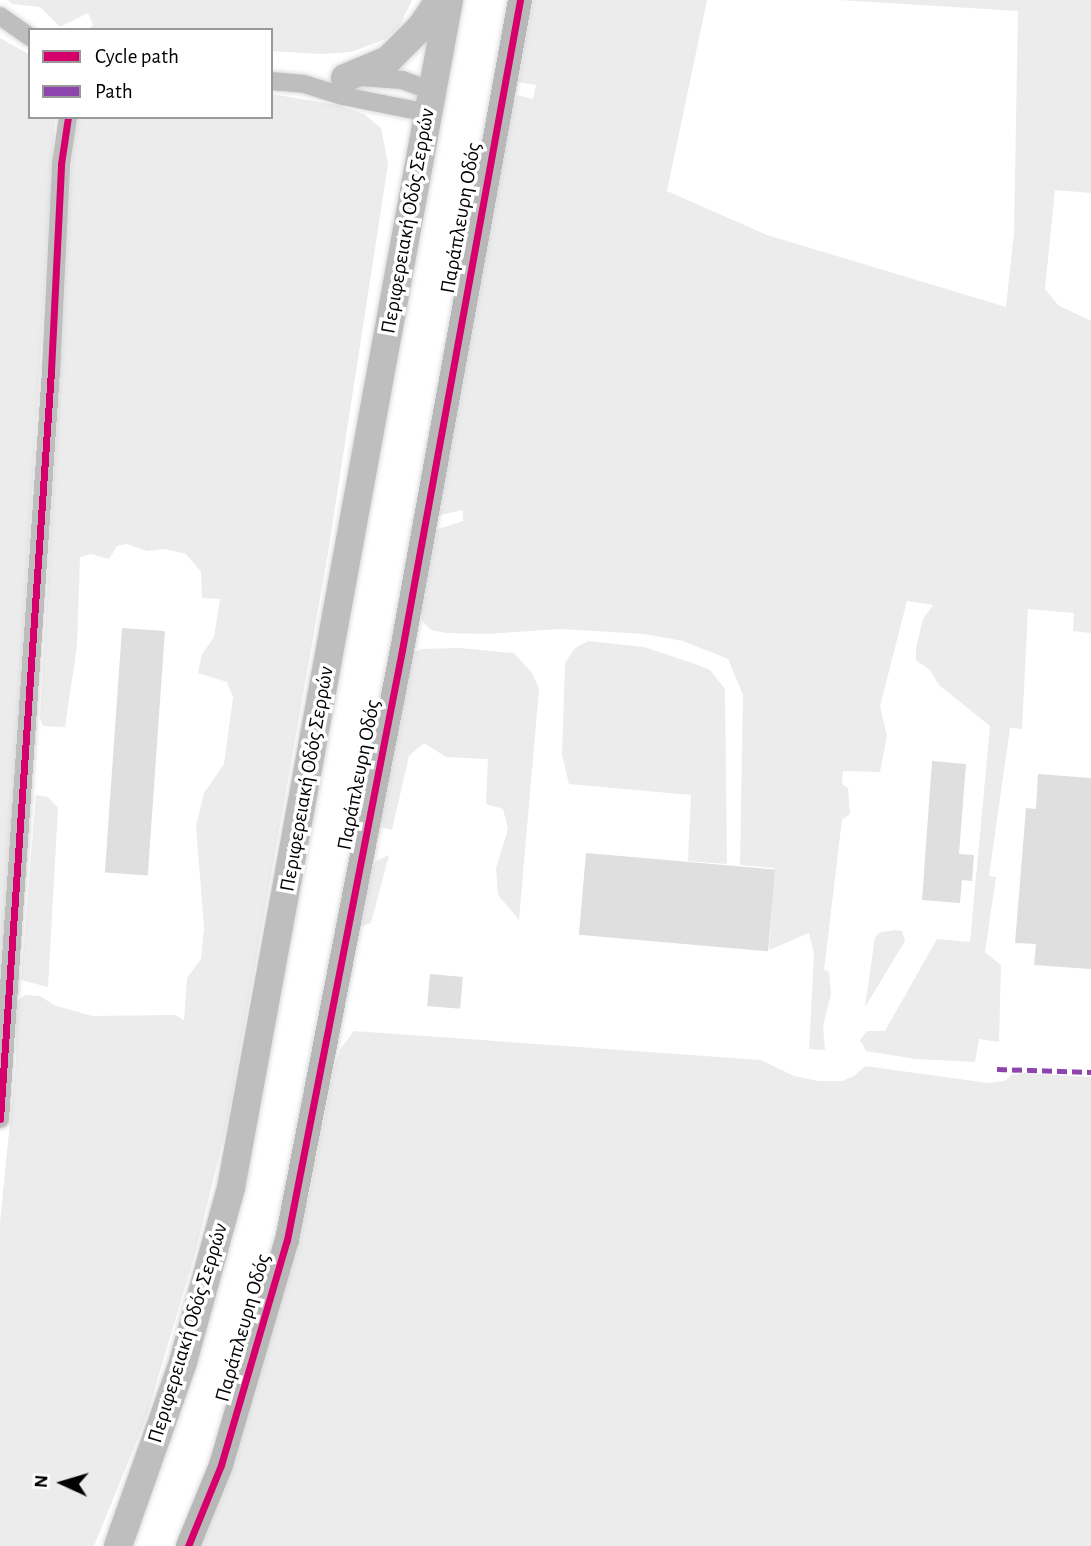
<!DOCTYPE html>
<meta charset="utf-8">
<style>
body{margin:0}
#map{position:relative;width:1091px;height:1546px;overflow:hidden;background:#fff;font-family:"Alegreya Sans",sans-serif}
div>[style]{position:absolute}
.green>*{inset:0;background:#ececec}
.building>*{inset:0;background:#dfdfdf;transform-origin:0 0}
.roads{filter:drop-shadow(0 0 2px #dbdbdb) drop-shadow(0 0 2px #dbdbdb)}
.street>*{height:18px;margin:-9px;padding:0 9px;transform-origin:9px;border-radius:9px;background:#bebebe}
.secondary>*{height:24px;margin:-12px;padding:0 12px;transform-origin:12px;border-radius:12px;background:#b8b8b8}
.primary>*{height:28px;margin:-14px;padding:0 14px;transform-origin:14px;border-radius:14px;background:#bebebe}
.quiet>*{height:5px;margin-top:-2.5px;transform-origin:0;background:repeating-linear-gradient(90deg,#8e44ad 0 10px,transparent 0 15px)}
.cycleway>*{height:7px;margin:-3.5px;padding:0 3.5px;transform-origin:3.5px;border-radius:3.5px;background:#d6006c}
span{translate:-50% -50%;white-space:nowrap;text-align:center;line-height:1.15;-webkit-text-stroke:7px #fff;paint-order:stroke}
.street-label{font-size:21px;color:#000}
.legend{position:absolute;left:28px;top:28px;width:245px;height:91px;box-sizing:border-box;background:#fff;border:2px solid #999;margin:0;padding:9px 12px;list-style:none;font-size:21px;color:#000}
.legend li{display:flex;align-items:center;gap:14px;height:35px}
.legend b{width:35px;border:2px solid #999}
.north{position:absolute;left:28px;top:1448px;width:70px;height:70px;-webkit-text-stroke:5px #fff;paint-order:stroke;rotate:274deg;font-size:19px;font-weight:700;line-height:28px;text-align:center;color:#000}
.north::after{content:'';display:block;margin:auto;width:24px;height:32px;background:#000;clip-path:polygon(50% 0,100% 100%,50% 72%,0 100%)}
</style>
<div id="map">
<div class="green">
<i style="clip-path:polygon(8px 0,412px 0,399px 27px,386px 39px,351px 52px,321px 54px,271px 51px,271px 30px,88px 30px,93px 25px,88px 13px,60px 27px,40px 7px,12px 4px)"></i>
<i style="clip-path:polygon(533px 0,707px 0,667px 191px,767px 235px,1006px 307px,1014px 232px,1018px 11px,839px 0,1091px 0,1091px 193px,1055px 190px,1045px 289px,1058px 305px,1091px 321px,1091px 633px,1073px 631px,1074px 613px,1028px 609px,1022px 729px,1010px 728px,989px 876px,996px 877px,985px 952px,1001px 965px,999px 1042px,979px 1039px,975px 1062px,916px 1059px,866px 1051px,860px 1040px,867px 1031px,885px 1031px,937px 939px,970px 942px,990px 726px,939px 685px,930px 670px,916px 660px,916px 648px,923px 619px,933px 605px,907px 601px,880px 706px,887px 736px,880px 772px,843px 771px,842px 784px,848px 788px,850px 814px,842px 820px,824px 970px,829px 972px,831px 994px,823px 1026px,825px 1050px,809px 1049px,814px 954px,809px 933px,769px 950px,775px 868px,740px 865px,743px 695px,728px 659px,683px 641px,644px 634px,560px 629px,488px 634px,446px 633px,431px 630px,423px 622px,420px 614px,435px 530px,463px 521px,463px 510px,436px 516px,511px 108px,517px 95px,533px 99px,536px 85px,518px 82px)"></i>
<i style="clip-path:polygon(0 38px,30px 55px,30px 117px,55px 117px,0 1019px)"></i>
<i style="clip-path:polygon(271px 94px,337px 105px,364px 114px,381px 128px,388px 164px,328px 553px,227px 1124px,196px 1250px,146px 1418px,94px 1546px,0 1546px,0 1223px,16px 1061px,16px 1002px,25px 995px,40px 996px,54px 1005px,92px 1016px,175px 1015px,184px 1020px,187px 978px,201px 959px,204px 928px,196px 826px,204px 793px,224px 764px,233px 697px,227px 682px,198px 673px,202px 654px,214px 637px,220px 599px,202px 598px,201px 572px,186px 554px,165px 549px,147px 551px,127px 544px,117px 546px,109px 559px,91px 554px,80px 557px,77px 646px,65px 727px,43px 726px,40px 718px,74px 117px,271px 117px)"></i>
<i style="clip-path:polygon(588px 641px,644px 647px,695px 664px,710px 670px,725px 689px,727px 864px,688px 861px,691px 795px,569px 784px,562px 755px,565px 663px,575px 648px)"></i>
<i style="clip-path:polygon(459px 648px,514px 653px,532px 673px,539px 689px,519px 920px,498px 895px,496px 868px,508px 829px,503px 809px,486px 804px,488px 759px,446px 757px,424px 743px,409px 756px,392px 830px,378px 826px,412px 653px,422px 649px)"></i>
<i style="clip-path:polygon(36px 795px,48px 797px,58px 808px,48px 987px,21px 980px)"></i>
<i style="clip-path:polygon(389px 855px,371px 923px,363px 926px,359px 923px,368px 876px,376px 861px)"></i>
<i style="clip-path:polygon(896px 930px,902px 931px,905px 941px,865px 1007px,875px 937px,881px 932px)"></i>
<i style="clip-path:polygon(354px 1031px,761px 1060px,794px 1076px,818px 1081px,842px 1081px,854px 1076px,865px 1066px,988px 1083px,1005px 1081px,1011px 1075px,1024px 1073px,1091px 1077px,1091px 1546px,198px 1546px,289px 1271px,311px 1186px,334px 1068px,341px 1048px)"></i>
</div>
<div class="building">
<i style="left:122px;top:628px;width:43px;height:245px;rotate:4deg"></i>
<i style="clip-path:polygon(932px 761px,966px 764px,959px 854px,974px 855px,972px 881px,962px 880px,960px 903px,922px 900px)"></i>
<i style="clip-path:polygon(1038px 774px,1091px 778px,1091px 969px,1034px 965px,1036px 944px,1015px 943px,1026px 808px,1036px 809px)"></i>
<i style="left:586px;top:853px;width:190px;height:82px;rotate:5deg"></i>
<i style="left:430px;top:974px;width:33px;height:32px;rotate:5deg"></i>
</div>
<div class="roads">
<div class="street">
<i style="left:0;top:16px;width:37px;rotate:35deg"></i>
<i style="left:360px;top:77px;width:42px;rotate:4.1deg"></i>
<i style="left:402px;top:80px;width:32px;rotate:20deg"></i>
<i style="left:271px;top:81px;width:33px;rotate:5deg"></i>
<i style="left:304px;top:84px;width:41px;rotate:17.1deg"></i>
<i style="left:343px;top:96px;width:87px;rotate:11.3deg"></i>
<i style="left:0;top:1119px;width:750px;rotate:-86.1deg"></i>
<i style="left:51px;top:371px;width:207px;rotate:-87.2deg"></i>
<i style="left:61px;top:164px;width:48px;rotate:-81.5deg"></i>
</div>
<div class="secondary">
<i style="left:188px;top:1546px;width:87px;rotate:-67.8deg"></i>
<i style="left:221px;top:1465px;width:234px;rotate:-73.7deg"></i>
<i style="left:287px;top:1240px;width:601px;rotate:-78.97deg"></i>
<i style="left:402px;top:650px;width:661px;rotate:-79.71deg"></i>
</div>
<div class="primary">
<i style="left:345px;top:78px;width:47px;rotate:-22.7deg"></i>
<i style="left:388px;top:60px;width:47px;rotate:-45deg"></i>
<i style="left:421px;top:27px;width:32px;rotate:-56deg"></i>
<i style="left:118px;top:1546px;width:195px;rotate:-70.5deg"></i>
<i style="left:183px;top:1362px;width:180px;rotate:-74.6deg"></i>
<i style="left:231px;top:1188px;width:1208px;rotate:-79.6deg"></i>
</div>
</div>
<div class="quiet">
<i style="left:997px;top:1069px;width:94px;rotate:1.8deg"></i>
</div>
<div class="cycleway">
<i style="left:0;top:1119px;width:750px;rotate:-86.1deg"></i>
<i style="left:51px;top:371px;width:207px;rotate:-87.2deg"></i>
<i style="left:61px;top:164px;width:48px;rotate:-81.5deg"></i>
<i style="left:188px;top:1546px;width:87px;rotate:-67.8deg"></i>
<i style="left:221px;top:1465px;width:234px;rotate:-73.7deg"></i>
<i style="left:287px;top:1240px;width:601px;rotate:-78.97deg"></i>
<i style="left:402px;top:650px;width:661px;rotate:-79.71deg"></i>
</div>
<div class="street-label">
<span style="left:461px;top:218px;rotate:-80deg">Παράπλευρη Οδός</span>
<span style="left:408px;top:221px;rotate:-80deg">Περιφερειακή Οδός Σερρών</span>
<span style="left:359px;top:775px;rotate:-79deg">Παράπλευρη Οδός</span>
<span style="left:307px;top:779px;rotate:-80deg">Περιφερειακή Οδός Σερρών</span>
<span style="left:243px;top:1328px;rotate:-74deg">Παράπλευρη Οδός</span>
<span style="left:188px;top:1333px;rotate:-73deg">Περιφερειακή Οδός Σερρών</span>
</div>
<ul class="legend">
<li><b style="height:9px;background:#d6006c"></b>Cycle path</li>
<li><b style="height:9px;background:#8e44ad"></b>Path</li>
</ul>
<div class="north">N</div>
</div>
